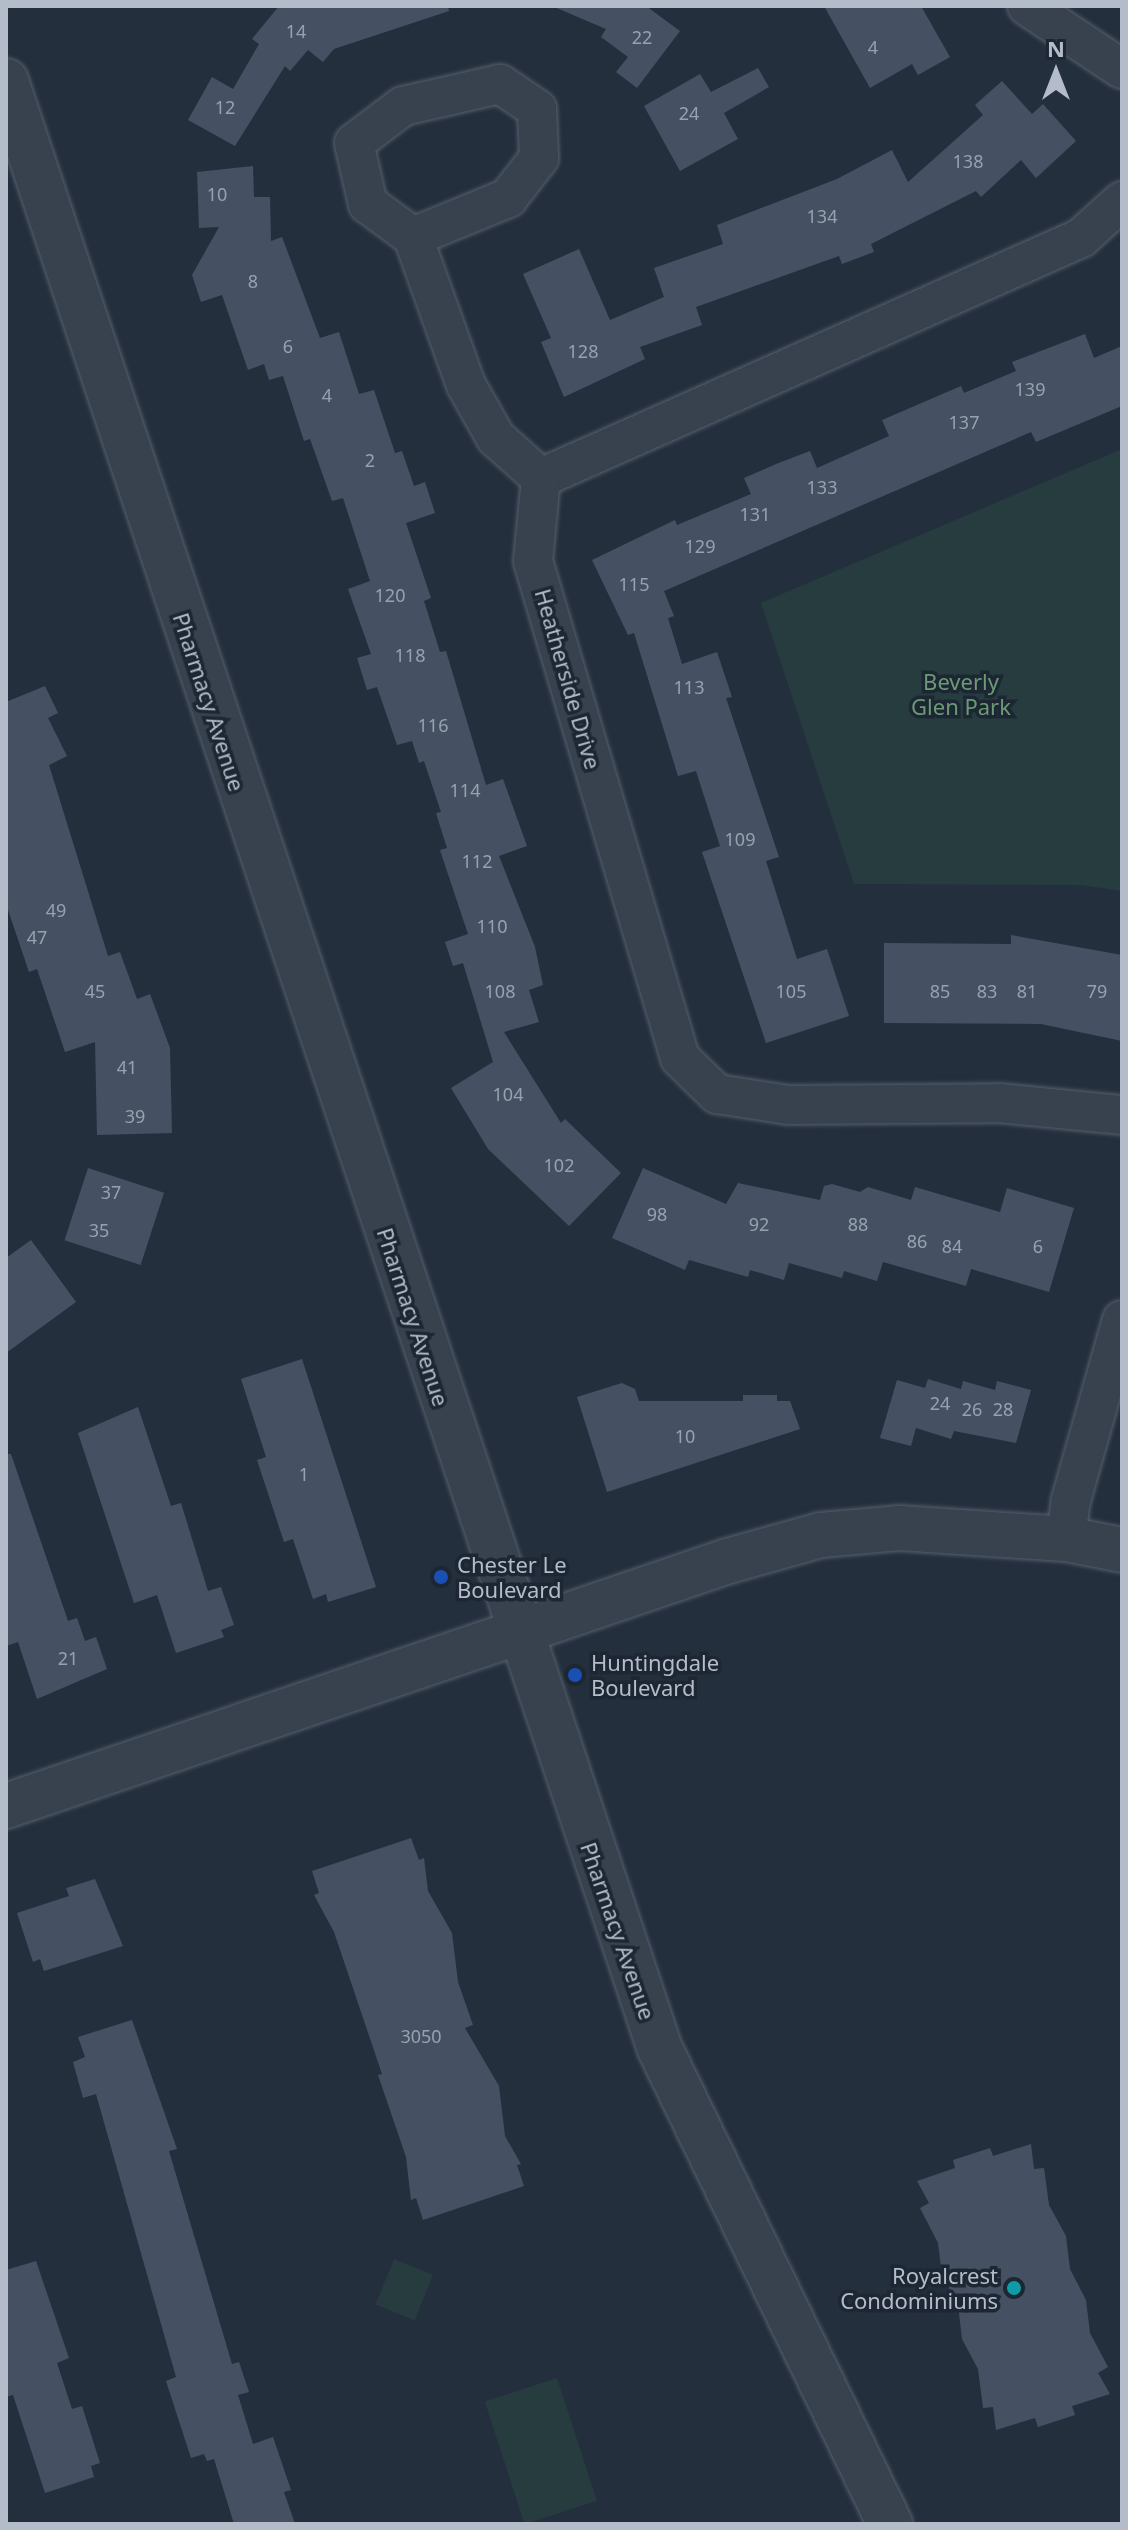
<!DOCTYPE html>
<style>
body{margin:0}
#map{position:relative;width:1128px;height:2530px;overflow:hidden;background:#242f3e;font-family:"Noto Sans",sans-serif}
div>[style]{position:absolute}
.green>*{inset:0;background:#263c3f;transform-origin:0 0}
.building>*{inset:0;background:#455162;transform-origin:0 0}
.roads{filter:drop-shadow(0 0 2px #565f6c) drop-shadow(0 0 2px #565f6c)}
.minor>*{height:38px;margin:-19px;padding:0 19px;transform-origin:19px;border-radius:19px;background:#38414e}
.tertiary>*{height:44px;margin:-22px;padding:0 22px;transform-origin:22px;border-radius:22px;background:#38414e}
.dots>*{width:22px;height:22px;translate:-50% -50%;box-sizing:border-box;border:4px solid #1d2633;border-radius:50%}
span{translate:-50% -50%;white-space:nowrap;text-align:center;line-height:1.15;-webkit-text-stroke:7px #1d2633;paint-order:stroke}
.number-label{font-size:18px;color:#98a1af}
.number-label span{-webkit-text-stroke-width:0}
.street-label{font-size:22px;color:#b4bcc9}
.park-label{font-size:22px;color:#6b9a76}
.poi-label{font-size:22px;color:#b4bcc9}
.left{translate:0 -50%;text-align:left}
.right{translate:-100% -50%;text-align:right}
.frame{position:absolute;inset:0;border:8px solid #b4bcc9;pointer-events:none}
.north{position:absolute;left:1016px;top:32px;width:80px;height:80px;-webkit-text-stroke:6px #1d2633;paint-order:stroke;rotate:0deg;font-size:22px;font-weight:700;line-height:32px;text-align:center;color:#b4bcc9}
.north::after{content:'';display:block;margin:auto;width:28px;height:36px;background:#b4bcc9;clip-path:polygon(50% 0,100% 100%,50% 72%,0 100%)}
</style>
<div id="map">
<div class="green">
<i style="clip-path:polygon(1122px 449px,1122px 891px,1080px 885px,854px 884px,761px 603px)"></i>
<i style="left:394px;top:2259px;width:42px;height:49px;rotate:22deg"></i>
<i style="left:557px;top:2378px;width:129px;height:76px;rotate:72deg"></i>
</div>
<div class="building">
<i style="clip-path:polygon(279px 6px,448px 6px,449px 11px,334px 49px,323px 62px,308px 50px,290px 71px,285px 66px,235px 146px,188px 120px,212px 77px,233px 89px,259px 44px,252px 39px)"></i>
<i style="clip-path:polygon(552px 6px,646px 6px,680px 31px,637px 88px,616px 72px,628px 57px,601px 37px,606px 29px)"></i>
<i style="clip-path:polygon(824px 6px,921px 6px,950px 57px,918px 75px,912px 64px,870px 88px)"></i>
<i style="clip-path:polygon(758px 68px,769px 87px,724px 113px,738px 139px,680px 171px,644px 106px,700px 74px,711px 92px)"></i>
<i style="clip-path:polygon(1002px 81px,1032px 114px,1043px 104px,1076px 141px,1036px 178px,1021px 160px,981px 197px,976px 191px,871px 244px,874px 252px,842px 264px,839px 256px,696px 307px,702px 325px,640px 347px,645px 359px,564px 397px,541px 342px,551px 338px,523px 274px,579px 249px,610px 320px,664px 297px,654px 268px,723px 244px,717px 225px,837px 179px,892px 150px,908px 182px,983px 115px,975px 105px)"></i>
<i style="clip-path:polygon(253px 166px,254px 197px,270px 197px,271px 241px,282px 237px,320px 338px,339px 332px,359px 394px,374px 390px,395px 453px,402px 451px,414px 486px,425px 482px,435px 513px,406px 523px,431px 598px,424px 601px,440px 652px,446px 651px,486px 785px,503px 779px,527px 846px,499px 856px,535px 947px,543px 985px,529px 990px,539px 1022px,504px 1032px,561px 1123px,565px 1119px,621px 1173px,569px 1226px,488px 1149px,451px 1088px,493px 1062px,463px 963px,453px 966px,445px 942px,468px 934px,440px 850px,447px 848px,436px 813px,441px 812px,424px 761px,419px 763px,412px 741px,397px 745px,377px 687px,367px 690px,357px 658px,371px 654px,348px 589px,370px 581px,343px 498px,332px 501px,310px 439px,304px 441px,283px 376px,269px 380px,264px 364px,248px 370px,222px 295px,201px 302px,192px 275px,219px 227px,199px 228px,197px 172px)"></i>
<i style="clip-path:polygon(1085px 334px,1094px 358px,1122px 346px,1122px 406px,1036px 442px,1031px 432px,664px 591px,674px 616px,668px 618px,682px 664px,717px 652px,732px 697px,726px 698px,779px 857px,766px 861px,797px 959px,827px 949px,849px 1016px,766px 1043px,702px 852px,720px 846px,696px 771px,678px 776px,634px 633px,628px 635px,592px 560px,675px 520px,677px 525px,751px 494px,744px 478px,776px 464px,810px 451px,817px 468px,889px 436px,882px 420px,961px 386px,964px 393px,1016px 371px,1012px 362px)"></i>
<i style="clip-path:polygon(45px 686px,58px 713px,48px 718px,67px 756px,49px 765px,108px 956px,120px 952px,137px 999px,150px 994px,170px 1048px,172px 1133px,97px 1135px,95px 1042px,65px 1052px,37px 969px,29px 972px,6px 904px,6px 702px)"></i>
<i style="clip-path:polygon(1011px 935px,1122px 955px,1122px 1041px,1041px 1024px,884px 1023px,884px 943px,1011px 944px)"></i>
<i style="left:88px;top:1168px;width:80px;height:76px;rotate:18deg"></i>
<i style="clip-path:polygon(643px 1168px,726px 1204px,738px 1183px,820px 1200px,824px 1186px,832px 1184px,860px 1192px,868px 1187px,911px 1200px,915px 1187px,1000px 1212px,1007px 1188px,1074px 1208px,1049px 1292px,971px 1269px,966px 1286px,883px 1262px,877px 1281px,844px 1271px,842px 1278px,789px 1263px,784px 1280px,750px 1270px,748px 1277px,689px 1260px,685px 1270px,612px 1238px)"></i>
<i style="clip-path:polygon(31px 1240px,76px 1302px,6px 1353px,6px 1258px)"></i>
<i style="clip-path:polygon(302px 1359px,376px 1587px,328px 1602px,326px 1594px,313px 1599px,293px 1539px,284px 1542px,257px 1460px,266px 1457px,241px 1379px)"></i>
<i style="clip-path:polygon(928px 1379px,961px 1389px,963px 1381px,995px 1390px,997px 1381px,1031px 1390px,1016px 1443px,954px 1431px,951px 1439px,916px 1428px,911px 1446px,880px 1438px,897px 1380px,925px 1388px)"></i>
<i style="clip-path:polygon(622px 1383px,635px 1389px,639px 1401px,743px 1401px,743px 1395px,777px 1395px,777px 1401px,790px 1401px,800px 1429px,607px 1492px,577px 1397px)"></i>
<i style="clip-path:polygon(138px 1407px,171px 1506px,181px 1503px,208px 1591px,221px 1587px,234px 1625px,221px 1630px,224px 1637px,176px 1653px,157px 1595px,134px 1603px,78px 1433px)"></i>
<i style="clip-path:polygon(6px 1454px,11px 1454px,68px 1621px,77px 1618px,85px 1641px,96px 1637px,107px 1669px,37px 1699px,18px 1642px,6px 1646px)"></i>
<i style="clip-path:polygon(411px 1838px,419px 1860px,424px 1858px,428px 1891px,452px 1933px,458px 1982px,473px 2025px,465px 2028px,499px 2086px,505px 2136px,521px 2164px,517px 2165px,524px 2186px,423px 2220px,416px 2198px,411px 2200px,406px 2157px,378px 2075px,382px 2074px,334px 1932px,314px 1895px,319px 1893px,312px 1871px)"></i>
<i style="clip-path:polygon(95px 1879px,123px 1946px,44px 1971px,40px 1959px,33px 1962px,17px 1913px,69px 1896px,66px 1888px)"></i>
<i style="clip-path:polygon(132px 2020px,177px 2149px,169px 2151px,232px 2364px,239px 2362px,249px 2392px,238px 2395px,253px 2444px,273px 2437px,291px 2490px,284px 2492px,295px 2524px,234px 2524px,214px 2459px,207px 2461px,204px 2454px,191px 2458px,166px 2381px,176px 2377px,96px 2094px,83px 2098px,73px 2062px,85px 2057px,78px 2037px)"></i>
<i style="clip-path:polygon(1031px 2144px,1034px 2169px,1044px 2168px,1049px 2205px,1066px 2236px,1070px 2269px,1086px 2300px,1090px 2333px,1108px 2367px,1098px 2373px,1110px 2394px,1072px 2406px,1075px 2415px,1038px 2427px,1035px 2418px,996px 2430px,993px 2407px,983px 2408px,978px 2369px,962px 2339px,958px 2305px,942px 2275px,938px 2243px,920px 2208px,929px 2203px,917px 2181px,955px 2168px,953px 2160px,990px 2148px,993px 2156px)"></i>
<i style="clip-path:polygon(36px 2261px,69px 2358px,57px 2363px,72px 2409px,82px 2406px,100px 2463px,91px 2466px,94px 2477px,45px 2493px,13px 2395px,6px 2397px,6px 2270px)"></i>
</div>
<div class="roads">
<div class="minor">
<i style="left:1027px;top:6px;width:114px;rotate:33.6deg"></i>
<i style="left:1122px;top:201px;width:55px;rotate:137.9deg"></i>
<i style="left:1081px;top:238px;width:591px;rotate:156.04deg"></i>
<i style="left:541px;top:478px;width:83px;rotate:95.5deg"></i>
<i style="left:533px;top:561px;width:518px;rotate:73.52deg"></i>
<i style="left:680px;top:1058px;width:52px;rotate:44.2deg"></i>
<i style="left:717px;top:1094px;width:72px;rotate:8.8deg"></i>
<i style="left:788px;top:1105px;width:211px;rotate:-0.5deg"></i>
<i style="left:999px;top:1103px;width:124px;rotate:5.6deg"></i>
<i style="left:413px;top:237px;width:103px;rotate:-22.3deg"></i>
<i style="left:508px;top:198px;width:51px;rotate:-52.2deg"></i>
<i style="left:539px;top:158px;width:49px;rotate:-92.3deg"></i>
<i style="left:537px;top:109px;width:45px;rotate:-146deg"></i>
<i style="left:500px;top:84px;width:99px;rotate:167.2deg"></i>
<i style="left:403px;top:106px;width:61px;rotate:142.9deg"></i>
<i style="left:354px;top:143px;width:63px;rotate:77.1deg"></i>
<i style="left:368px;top:204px;width:56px;rotate:36.3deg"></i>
<i style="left:413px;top:237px;width:157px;rotate:70.3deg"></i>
<i style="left:466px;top:385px;width:61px;rotate:60.5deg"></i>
<i style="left:496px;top:438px;width:60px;rotate:41.6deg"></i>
<i style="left:1066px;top:1539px;width:39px;rotate:-83deg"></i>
<i style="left:1071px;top:1500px;width:187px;rotate:-74.2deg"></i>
</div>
<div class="tertiary">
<i style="left:6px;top:81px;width:2074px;rotate:71.62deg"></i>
<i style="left:660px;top:2049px;width:528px;rotate:64.16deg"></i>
<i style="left:6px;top:1806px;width:762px;rotate:-18.74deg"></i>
<i style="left:728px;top:1561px;width:97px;rotate:-15.6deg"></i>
<i style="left:821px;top:1535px;width:78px;rotate:-5.1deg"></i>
<i style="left:899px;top:1528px;width:167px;rotate:3.8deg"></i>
<i style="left:1066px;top:1539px;width:57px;rotate:11.1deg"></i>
</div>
</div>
<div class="dots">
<i style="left:441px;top:1577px;background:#1a4fb4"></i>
<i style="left:575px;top:1675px;background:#1a4fb4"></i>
<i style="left:1014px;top:2288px;background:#0f9aa8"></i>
</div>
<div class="number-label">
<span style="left:296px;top:31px">14</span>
<span style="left:642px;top:37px">22</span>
<span style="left:873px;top:47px">4</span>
<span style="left:225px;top:107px">12</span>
<span style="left:689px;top:113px">24</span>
<span style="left:968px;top:161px">138</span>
<span style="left:217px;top:194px">10</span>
<span style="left:822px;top:216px">134</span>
<span style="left:253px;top:281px">8</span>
<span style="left:288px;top:346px">6</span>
<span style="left:583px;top:351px">128</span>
<span style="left:1030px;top:389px">139</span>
<span style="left:327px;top:395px">4</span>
<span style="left:964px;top:422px">137</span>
<span style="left:370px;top:460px">2</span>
<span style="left:822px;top:487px">133</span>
<span style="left:755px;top:514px">131</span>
<span style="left:700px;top:546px">129</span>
<span style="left:634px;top:584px">115</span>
<span style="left:390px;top:595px">120</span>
<span style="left:410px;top:655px">118</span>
<span style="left:689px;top:687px">113</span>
<span style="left:433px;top:725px">116</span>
<span style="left:465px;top:790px">114</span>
<span style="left:740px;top:839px">109</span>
<span style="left:477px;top:861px">112</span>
<span style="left:56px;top:910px">49</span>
<span style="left:492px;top:926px">110</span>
<span style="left:37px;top:937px">47</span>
<span style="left:95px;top:991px">45</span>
<span style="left:500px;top:991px">108</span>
<span style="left:791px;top:991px">105</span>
<span style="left:940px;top:991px">85</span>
<span style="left:987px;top:991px">83</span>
<span style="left:1027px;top:991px">81</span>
<span style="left:1097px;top:991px">79</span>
<span style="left:127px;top:1067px">41</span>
<span style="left:508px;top:1094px">104</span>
<span style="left:135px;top:1116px">39</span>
<span style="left:559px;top:1165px">102</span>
<span style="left:111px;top:1192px">37</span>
<span style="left:657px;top:1214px">98</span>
<span style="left:759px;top:1224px">92</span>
<span style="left:858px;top:1224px">88</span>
<span style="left:99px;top:1230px">35</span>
<span style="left:917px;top:1241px">86</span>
<span style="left:952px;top:1246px">84</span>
<span style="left:1038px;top:1246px">6</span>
<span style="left:940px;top:1403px">24</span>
<span style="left:972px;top:1409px">26</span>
<span style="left:1003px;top:1409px">28</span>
<span style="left:685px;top:1436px">10</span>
<span style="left:304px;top:1474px">1</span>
<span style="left:68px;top:1658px">21</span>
<span style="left:421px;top:2036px">3050</span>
</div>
<div class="street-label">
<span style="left:568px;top:679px;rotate:74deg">Heatherside Drive</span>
<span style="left:209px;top:702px;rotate:72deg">Pharmacy Avenue</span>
<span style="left:413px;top:1317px;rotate:72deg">Pharmacy Avenue</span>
<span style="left:618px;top:1931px;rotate:71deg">Pharmacy Avenue</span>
</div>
<div class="park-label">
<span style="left:961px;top:694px">Beverly<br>Glen Park</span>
</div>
<div class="poi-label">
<span class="left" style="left:457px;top:1577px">Chester Le<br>Boulevard</span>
<span class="left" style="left:591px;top:1675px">Huntingdale<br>Boulevard</span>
<span class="right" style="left:998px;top:2288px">Royalcrest<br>Condominiums</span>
</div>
<div class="frame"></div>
<div class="north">N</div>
</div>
